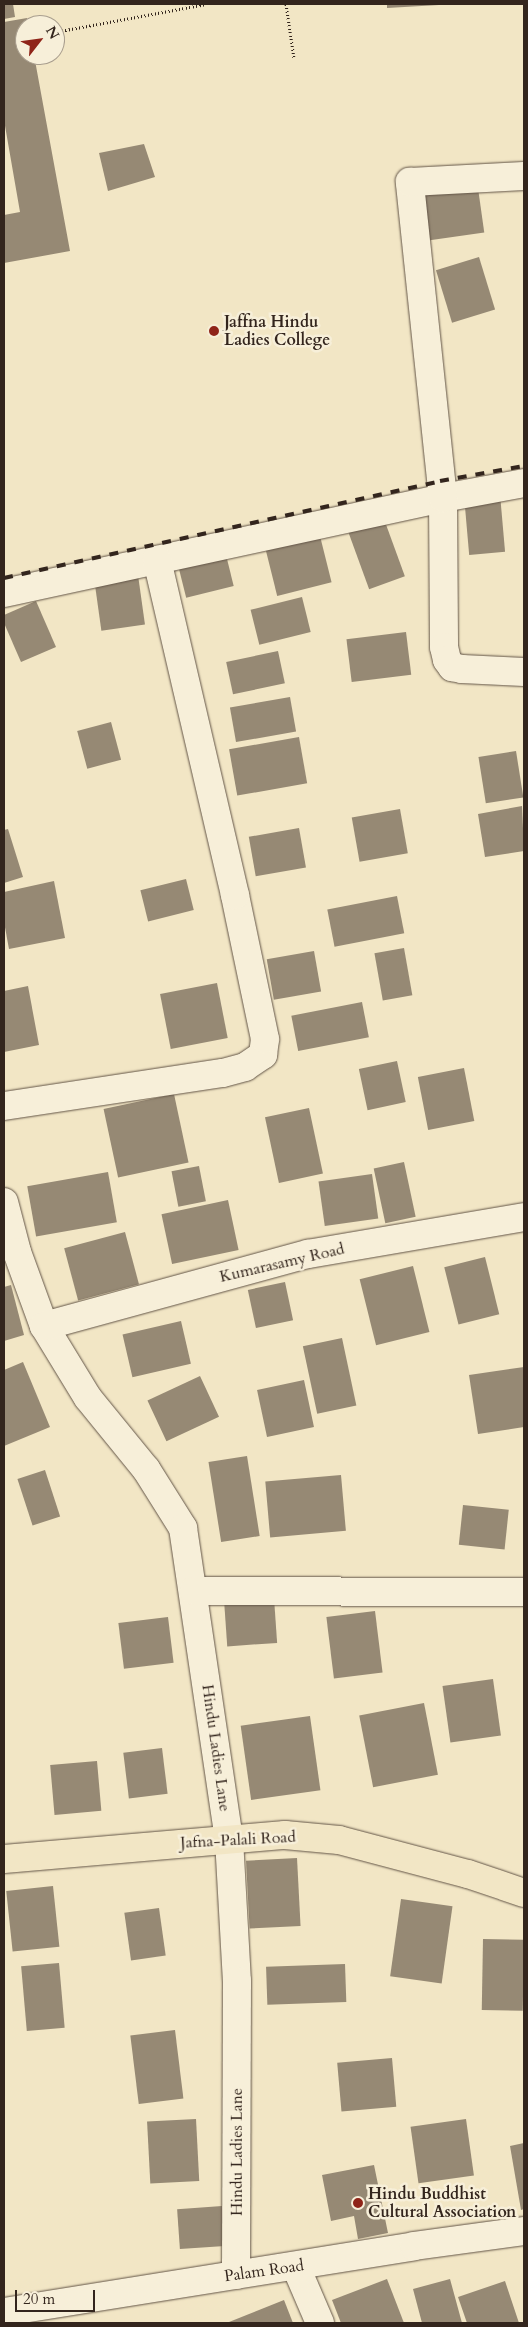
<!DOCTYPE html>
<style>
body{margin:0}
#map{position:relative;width:528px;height:2327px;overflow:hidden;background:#f2e6c5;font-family:Cardo,serif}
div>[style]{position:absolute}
.building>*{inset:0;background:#968974;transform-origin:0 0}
.path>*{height:3px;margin-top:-1.5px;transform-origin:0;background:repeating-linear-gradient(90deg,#33251d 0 1px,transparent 0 3.5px)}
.roads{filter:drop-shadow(0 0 1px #635547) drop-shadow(0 0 1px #635547)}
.minor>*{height:28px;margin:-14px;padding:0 14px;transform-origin:14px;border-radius:14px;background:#f7efd9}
.major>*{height:28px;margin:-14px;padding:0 14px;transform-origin:14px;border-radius:14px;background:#f2e6c5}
.rail>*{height:4px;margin-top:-2px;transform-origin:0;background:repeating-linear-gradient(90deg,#33251d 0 9px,transparent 0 18px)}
.dots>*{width:14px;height:14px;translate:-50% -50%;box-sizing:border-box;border:2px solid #f7efd9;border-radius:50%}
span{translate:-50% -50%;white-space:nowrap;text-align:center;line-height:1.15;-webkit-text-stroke:5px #f7efd9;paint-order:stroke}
.poi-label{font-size:16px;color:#33251d;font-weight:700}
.left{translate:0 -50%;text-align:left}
.street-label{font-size:16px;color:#33251d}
.frame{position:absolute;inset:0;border:5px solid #33251d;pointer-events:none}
.north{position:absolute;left:15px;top:15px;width:50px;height:50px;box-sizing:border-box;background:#f7efd9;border:1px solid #a99e8e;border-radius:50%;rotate:60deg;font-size:14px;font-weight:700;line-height:20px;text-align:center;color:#33251d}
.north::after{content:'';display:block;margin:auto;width:18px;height:22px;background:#8f2418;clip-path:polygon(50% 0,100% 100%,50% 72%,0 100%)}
.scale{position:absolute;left:15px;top:2290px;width:80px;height:22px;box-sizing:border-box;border:2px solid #33251d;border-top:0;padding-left:6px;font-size:15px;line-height:18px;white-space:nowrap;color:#33251d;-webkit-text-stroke:4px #f7efd9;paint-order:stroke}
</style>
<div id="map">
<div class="building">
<i style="clip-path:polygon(4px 4px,13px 4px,15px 17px,4px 19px)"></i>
<i style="clip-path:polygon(387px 4px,439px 4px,439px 5px,387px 8px)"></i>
<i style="clip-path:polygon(27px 18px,25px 55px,34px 55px,70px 251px,4px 263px,4px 215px,20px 212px,4px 120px,4px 22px)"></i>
<i style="clip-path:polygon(144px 144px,155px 177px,108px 191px,99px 153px)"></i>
<i style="left:478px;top:188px;width:45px;height:55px;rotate:82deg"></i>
<i style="left:479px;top:257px;width:55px;height:45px;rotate:73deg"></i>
<i style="left:500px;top:494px;width:58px;height:36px;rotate:85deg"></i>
<i style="left:384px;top:519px;width:61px;height:38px;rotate:70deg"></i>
<i style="left:318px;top:528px;width:56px;height:56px;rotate:76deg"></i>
<i style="left:225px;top:551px;width:36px;height:49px;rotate:76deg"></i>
<i style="left:138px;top:575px;width:50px;height:44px;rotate:82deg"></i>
<i style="left:302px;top:597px;width:36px;height:53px;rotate:76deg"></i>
<i style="clip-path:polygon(36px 601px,56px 647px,21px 662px,4px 623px,4px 615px)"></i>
<i style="left:406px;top:632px;width:43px;height:60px;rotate:83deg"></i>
<i style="left:278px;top:651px;width:33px;height:53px;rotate:78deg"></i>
<i style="left:290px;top:697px;width:35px;height:61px;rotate:80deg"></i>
<i style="left:111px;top:722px;width:39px;height:35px;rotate:75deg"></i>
<i style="left:299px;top:737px;width:47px;height:71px;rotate:80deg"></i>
<i style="left:516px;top:751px;width:47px;height:38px;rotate:81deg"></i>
<i style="clip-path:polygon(522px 806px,524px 851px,485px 857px,478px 814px)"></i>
<i style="left:400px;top:809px;width:45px;height:49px;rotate:80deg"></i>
<i style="left:299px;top:828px;width:40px;height:51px;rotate:80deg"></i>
<i style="clip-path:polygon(8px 829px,23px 877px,4px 883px,4px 830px)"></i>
<i style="left:186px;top:879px;width:32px;height:47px;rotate:76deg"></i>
<i style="clip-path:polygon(54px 881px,65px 938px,9px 949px,4px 922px,4px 892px)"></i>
<i style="left:397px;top:896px;width:38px;height:71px;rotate:79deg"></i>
<i style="left:404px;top:948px;width:48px;height:30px;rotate:80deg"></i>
<i style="left:314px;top:951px;width:41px;height:48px;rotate:80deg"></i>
<i style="left:217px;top:983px;width:56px;height:58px;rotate:79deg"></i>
<i style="clip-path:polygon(28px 986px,39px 1045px,4px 1052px,4px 991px)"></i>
<i style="left:362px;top:1002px;width:36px;height:72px;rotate:79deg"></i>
<i style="left:397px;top:1061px;width:42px;height:39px;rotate:78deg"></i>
<i style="left:464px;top:1068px;width:54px;height:47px;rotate:79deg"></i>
<i style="left:174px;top:1094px;width:70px;height:72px;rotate:78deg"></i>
<i style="left:309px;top:1108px;width:67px;height:45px;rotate:78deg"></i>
<i style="left:404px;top:1162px;width:56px;height:31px;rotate:78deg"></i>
<i style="left:199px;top:1166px;width:36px;height:28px;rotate:79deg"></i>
<i style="left:108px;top:1172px;width:51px;height:82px;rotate:80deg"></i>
<i style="left:372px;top:1174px;width:45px;height:54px;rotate:82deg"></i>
<i style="left:228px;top:1200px;width:51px;height:68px;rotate:78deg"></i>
<i style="left:125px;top:1232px;width:54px;height:63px;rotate:75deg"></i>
<i style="left:485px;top:1257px;width:59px;height:42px;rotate:76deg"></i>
<i style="left:413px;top:1266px;width:68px;height:55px;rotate:76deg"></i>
<i style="left:285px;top:1282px;width:39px;height:38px;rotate:78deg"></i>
<i style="clip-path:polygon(11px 1285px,24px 1335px,4px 1341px,4px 1287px)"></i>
<i style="left:181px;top:1321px;width:44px;height:60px;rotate:77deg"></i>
<i style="left:342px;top:1338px;width:69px;height:40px;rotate:78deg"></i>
<i style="clip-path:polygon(23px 1362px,50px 1427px,4px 1446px,4px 1370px)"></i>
<i style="clip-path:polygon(524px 1367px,524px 1427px,478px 1434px,469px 1375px)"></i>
<i style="left:200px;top:1376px;width:45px;height:58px;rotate:65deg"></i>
<i style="left:304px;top:1380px;width:48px;height:48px;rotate:78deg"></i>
<i style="left:247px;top:1456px;width:81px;height:39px;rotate:81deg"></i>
<i style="left:45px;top:1470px;width:49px;height:29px;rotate:72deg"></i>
<i style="left:341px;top:1475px;width:56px;height:76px;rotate:85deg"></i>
<i style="left:463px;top:1505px;width:46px;height:40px;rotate:6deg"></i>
<i style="left:274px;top:1598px;width:45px;height:50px;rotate:86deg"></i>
<i style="left:375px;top:1611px;width:62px;height:49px;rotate:83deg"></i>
<i style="left:168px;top:1617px;width:46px;height:50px;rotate:83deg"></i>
<i style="left:493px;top:1679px;width:57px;height:51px;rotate:82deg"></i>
<i style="left:424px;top:1703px;width:73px;height:66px;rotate:79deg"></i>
<i style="left:310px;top:1716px;width:75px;height:70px;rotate:82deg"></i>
<i style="left:162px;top:1748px;width:46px;height:39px;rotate:83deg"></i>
<i style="left:97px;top:1761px;width:50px;height:47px;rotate:85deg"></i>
<i style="left:297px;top:1858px;width:68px;height:51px;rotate:87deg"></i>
<i style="left:53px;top:1886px;width:61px;height:47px;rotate:84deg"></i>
<i style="left:401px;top:1899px;width:52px;height:78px;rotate:8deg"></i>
<i style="left:159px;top:1908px;width:48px;height:35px;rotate:82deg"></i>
<i style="left:483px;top:1939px;width:41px;height:71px;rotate:1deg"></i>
<i style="left:59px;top:1963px;width:65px;height:38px;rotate:85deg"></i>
<i style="left:345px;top:1964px;width:38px;height:79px;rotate:88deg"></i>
<i style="left:175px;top:2030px;width:69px;height:45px;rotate:83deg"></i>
<i style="left:392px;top:2058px;width:49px;height:55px;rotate:85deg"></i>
<i style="left:196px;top:2119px;width:62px;height:49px;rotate:87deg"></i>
<i style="left:466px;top:2119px;width:57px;height:56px;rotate:82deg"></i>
<i style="clip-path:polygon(524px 2143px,524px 2209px,521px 2210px,510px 2146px)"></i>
<i style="clip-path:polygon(374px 2165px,388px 2233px,358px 2239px,354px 2216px,331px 2221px,322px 2175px)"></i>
<i style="left:222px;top:2206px;width:40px;height:45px;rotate:86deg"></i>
<i style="clip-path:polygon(387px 2279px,404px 2323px,341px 2323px,332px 2300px)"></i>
<i style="clip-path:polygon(450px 2279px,462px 2323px,422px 2323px,413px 2289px)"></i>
<i style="clip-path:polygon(505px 2281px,519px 2323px,467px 2323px,458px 2297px)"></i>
<i style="clip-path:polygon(284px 2300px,293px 2323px,230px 2323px,229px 2322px)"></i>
</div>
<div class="path">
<i style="left:286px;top:4px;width:55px;rotate:81.6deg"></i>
<i style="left:55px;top:32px;width:154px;rotate:-10.5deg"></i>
</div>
<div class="roads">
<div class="minor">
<i style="left:524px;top:483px;width:82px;rotate:169.5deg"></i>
<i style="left:443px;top:498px;width:149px;rotate:89.6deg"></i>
<i style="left:444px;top:647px;width:13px;rotate:77deg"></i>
<i style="left:447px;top:660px;width:9px;rotate:54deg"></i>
<i style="left:452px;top:667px;width:10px;rotate:11deg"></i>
<i style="left:462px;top:669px;width:62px;rotate:2.8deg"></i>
<i style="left:4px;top:593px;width:449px;rotate:-12.2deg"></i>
<i style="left:443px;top:498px;width:318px;rotate:-96deg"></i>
<i style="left:410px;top:182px;width:114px;rotate:-3deg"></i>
<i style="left:4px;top:1106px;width:221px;rotate:-8.6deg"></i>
<i style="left:223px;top:1073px;width:23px;rotate:-15deg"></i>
<i style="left:245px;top:1067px;width:22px;rotate:-34deg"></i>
<i style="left:263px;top:1055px;width:16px;rotate:-83deg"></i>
<i style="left:265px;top:1039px;width:147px;rotate:-101.8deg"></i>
<i style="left:235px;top:895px;width:344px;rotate:-103.1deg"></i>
<i style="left:4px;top:1202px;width:52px;rotate:75.4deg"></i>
<i style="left:17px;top:1252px;width:79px;rotate:70deg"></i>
<i style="left:44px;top:1326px;width:84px;rotate:58.6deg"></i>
<i style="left:88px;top:1398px;width:92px;rotate:50.8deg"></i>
<i style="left:146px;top:1469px;width:70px;rotate:57.9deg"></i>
<i style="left:183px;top:1528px;width:314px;rotate:81.6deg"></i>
<i style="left:229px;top:1839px;width:142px;rotate:86.8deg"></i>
<i style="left:237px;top:1981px;width:294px;rotate:90.2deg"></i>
<i style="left:44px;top:1326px;width:274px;rotate:-15.3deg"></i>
<i style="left:308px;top:1254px;width:219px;rotate:-9.7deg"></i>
<i style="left:194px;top:1591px;width:330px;rotate:0.2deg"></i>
<i style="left:296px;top:2267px;width:61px;rotate:66.8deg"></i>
<i style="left:4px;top:2312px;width:415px;rotate:-9.1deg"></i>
<i style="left:414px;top:2246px;width:111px;rotate:-7.8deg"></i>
</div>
<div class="major">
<i style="left:4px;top:1859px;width:282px;rotate:-4.9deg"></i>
<i style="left:285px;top:1835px;width:54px;rotate:5.3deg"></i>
<i style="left:339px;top:1840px;width:133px;rotate:14.8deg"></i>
<i style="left:468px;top:1874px;width:59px;rotate:18.7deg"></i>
</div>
</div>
<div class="rail">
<i style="left:4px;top:578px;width:447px;rotate:-12.5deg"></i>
<i style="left:440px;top:481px;width:85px;rotate:-10.1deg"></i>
</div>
<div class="dots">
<i style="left:214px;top:331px;background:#8f2418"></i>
<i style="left:358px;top:2203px;background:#8f2418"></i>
</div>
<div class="poi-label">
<span class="left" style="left:224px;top:331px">Jaffna Hindu<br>Ladies College</span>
<span class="left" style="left:368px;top:2203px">Hindu Buddhist<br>Cultural Association</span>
</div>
<div class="street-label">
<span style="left:282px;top:1263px;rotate:-13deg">Kumarasamy Road</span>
<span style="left:216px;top:1748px;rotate:82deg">Hindu Ladies Lane</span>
<span style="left:238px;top:1840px;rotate:-3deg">Jafna-Palali Road</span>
<span style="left:237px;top:2152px;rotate:-90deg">Hindu Ladies Lane</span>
<span style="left:264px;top:2271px;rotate:-8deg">Palam Road</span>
</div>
<div class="frame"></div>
<div class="north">N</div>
<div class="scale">20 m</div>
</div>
